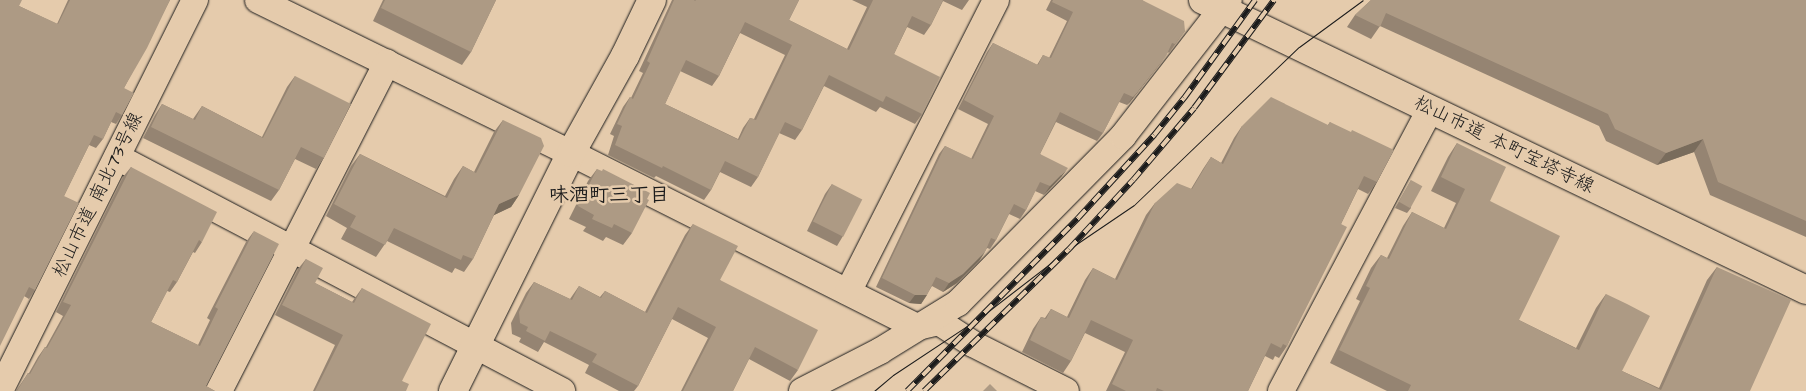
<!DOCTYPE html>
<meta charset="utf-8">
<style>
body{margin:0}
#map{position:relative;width:1806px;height:391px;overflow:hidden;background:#e5cbac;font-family:"Architects Daughter","Klee One",sans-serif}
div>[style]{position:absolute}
.roads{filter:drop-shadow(0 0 1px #1c1c1c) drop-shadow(0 0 1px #1c1c1c)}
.minor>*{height:26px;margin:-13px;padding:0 13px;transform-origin:13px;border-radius:13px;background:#e5cbac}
.tertiary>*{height:28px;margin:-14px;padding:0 14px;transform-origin:14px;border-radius:14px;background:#e5cbac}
.tram>*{height:1px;margin:-0.5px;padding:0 0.5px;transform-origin:0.5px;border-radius:0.5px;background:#1c1c1c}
.rail>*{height:5.5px;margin-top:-2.75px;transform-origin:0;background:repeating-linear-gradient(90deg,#e5cbac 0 11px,#1c1c1c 0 22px);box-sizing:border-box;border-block:1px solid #1c1c1c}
.wall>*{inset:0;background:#958472}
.shaded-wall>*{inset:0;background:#796c5c}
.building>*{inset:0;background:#ad9a84;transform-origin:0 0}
span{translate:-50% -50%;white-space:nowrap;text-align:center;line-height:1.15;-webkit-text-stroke:5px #e5cbac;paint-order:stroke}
.street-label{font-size:19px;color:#1c1c1c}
.neighbourhood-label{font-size:20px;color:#1c1c1c;font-weight:700}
</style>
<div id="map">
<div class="roads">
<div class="minor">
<i style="left:258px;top:0;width:348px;rotate:26.1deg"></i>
<i style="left:571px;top:153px;width:387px;rotate:26.7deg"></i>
<i style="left:917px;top:327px;width:23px;rotate:-13deg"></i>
<i style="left:939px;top:322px;width:40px;rotate:32.9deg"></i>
<i style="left:973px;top:344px;width:104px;rotate:26.8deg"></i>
<i style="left:117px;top:157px;width:503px;rotate:27.74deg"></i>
<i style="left:848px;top:292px;width:327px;rotate:-63.1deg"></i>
<i style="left:0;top:391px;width:437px;rotate:-63.5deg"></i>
<i style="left:219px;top:391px;width:369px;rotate:-62.9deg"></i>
<i style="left:802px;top:391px;width:88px;rotate:-27.1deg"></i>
<i style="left:880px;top:351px;width:92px;rotate:-31.6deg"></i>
<i style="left:958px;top:303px;width:235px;rotate:-45.3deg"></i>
<i style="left:1123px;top:136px;width:172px;rotate:-52.1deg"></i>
<i style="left:1281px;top:391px;width:318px;rotate:-62.1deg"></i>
</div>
<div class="tertiary">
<i style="left:1203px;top:0;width:669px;rotate:25.68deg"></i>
<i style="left:453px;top:391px;width:266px;rotate:-63.6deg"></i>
<i style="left:571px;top:153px;width:111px;rotate:-60.9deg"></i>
<i style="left:625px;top:56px;width:62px;rotate:-64.3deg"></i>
</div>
</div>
<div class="tram">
<i style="left:874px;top:391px;width:25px;rotate:-40deg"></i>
<i style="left:893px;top:375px;width:107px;rotate:-33.5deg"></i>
<i style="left:982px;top:316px;width:110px;rotate:-37.6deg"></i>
<i style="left:1069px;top:249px;width:78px;rotate:-34.1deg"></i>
<i style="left:1134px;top:205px;width:228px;rotate:-43.8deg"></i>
<i style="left:1299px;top:47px;width:79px;rotate:-36.3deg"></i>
</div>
<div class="rail">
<i style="left:907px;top:391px;width:243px;rotate:-45.3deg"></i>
<i style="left:1078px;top:218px;width:113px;rotate:-47.5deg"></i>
<i style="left:1154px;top:135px;width:48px;rotate:-51deg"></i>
<i style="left:1184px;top:98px;width:121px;rotate:-54.1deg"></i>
<i style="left:924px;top:391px;width:203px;rotate:-44.4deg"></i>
<i style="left:1069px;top:249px;width:94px;rotate:-47.2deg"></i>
<i style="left:1133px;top:180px;width:94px;rotate:-49.7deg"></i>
<i style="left:1194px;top:108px;width:134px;rotate:-53.5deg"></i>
</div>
<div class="wall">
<i style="clip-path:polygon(68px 0,170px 0,124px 88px,122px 115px,116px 124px,111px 122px,103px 139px,96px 148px,89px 145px,64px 196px,35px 290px,29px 299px,24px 296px,19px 6px,57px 24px)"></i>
<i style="clip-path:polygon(383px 0,496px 0,471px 52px,462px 65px,373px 21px)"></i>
<i style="clip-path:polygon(evenodd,672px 0,799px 0,789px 20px,847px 49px,867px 7px,852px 0,969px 0,962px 10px,943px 1px,931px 25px,924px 35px,907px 27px,894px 54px,922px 114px,915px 124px,880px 107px,876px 112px,824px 86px,802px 130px,795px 140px,779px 133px,758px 177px,751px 187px,720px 172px,711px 190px,704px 200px,656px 176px,654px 178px,608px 155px,614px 136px,610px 134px,623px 107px,630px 97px,631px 98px,643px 73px,639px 71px,672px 0,740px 33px,785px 55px,754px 119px,750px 118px,743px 128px,738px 139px,665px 104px,680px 71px,712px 86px,719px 76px,740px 33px)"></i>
<i style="clip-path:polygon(1051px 0,1142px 0,1185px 31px,1169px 53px,1168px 52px,1160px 64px,1130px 102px,1127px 105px,1119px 102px,1103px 133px,1097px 141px,1056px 122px,1040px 154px,1062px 176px,1044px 195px,1035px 191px,1026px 210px,1020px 219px,1009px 214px,996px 240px,990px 249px,987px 248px,979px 261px,957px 283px,943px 292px,932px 286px,921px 304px,909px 303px,876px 287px,939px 154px,945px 146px,971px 159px,988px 124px,958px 109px,987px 52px,993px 43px,1037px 65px,1043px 55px,1049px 58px,1067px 21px,1046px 10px)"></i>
<i style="clip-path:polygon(1371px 0,1806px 0,1806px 237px,1710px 195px,1694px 152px,1657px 165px,1606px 141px,1599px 126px,1380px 26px,1371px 39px,1347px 27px,1355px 15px)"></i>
<i style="clip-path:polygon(295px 76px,324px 158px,316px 169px,295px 159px,279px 190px,271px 201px,143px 138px,155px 115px,162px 104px,193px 119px,202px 106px,262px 137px,287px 87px)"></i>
<i style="clip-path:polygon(503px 120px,519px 195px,511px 207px,494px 215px,473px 259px,464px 272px,455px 268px,452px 273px,387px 241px,376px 257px,341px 239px,347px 228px,326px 216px,351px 166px,360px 154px,445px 196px,454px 179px,463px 166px,474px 172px,494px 132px)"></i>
<i style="clip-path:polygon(1330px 122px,1377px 182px,1368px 194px,1358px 189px,1341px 224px,1287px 346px,1279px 358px,1275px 356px,1273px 360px,1265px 356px,1248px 391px,1106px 391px,1125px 352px,1085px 333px,1071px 361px,1063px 373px,1022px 352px,1033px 329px,1041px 317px,1045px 318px,1051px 309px,1067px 317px,1085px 280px,1093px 268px,1115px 279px,1146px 215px,1155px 203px,1191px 189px,1203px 169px,1211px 157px,1221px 163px,1234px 138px,1242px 126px,1328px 125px)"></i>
<i style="clip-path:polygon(1457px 143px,1490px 201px,1519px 320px,1576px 348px,1596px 308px,1606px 294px,1622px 371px,1659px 388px,1707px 280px,1717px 267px,1750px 391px,1387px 391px,1330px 363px,1360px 301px,1356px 299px,1371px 268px,1381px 255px,1387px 258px,1403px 226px,1412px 212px,1444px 228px,1456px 203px,1431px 191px,1448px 157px)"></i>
<i style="clip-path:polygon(131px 167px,202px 242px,195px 253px,193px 252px,177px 282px,170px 292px,167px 291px,151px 322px,198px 345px,210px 320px,207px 318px,246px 242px,254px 231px,206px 386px,215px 391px,16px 391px,28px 373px,29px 373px,38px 357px,45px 347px,46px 347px,63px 316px,56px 312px,123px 177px)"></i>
<i style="clip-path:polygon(597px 169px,632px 233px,623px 245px,606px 237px,603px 241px,583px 231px,586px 227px,569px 219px,588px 181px)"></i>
<i style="clip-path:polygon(1411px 180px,1411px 208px,1407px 213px,1395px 208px)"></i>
<i style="clip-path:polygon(832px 184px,843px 236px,837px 246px,807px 231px,825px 194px)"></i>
<i style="clip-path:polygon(693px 224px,720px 280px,798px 370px,790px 381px,749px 359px,733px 391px,681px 391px,708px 338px,672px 319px,638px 386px,634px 391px,619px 391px,585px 373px,589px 365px,544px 342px,538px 352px,519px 342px,521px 338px,512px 334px,511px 323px,526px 293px,534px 282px,570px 299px,579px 286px,600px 297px,605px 291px,645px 312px,685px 235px)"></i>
<i style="clip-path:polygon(306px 259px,315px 283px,352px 302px,362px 288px,402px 381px,406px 391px,313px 391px,335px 345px,275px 315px,298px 269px)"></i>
</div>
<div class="shaded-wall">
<i style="clip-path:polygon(1166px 56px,1130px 102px,1127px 105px,1133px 97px)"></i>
<i style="clip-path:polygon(1703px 139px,1694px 152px,1657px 165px,1666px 153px)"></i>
<i style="clip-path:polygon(1068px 168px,1062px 176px,1044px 195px,1050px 186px)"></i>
<i style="clip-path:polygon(519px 195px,511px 207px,490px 217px,499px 204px)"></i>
<i style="clip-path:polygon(985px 252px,979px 261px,957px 283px,943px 292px,949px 283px)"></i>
<i style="clip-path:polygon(915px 295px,927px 295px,921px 304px,909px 303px)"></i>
</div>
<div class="building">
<i style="clip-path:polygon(0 0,22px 0,19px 6px,58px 24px,70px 0,170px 0,147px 48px,124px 88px,134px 93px,122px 115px,116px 112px,103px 139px,94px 135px,64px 196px,79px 203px,35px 290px,29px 287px,0 346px)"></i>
<i style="clip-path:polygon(385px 0,496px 0,471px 52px,381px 8px)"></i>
<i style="clip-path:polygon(evenodd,674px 0,694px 0,695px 1px,696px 0,799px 0,789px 20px,849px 50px,873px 0,943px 0,931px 25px,912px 16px,894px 54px,940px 77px,922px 114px,886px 96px,883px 102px,829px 75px,802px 130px,785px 122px,758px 177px,725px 161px,711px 190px,663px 166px,662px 168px,615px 145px,622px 126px,617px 124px,630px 97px,633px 99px,650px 63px,647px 61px,674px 0,745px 22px,792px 45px,756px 120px,750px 118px,739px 140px,665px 104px,686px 60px,719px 76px,745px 22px)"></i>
<i style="clip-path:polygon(1053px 0,1142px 0,1184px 21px,1185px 31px,1175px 44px,1172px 43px,1166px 56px,1136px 94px,1133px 97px,1124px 93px,1103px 133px,1060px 112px,1040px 154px,1068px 168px,1050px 186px,1040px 182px,1026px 210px,1014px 204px,996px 240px,991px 238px,985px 252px,963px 274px,949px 283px,936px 277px,927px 295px,915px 295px,882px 278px,945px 146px,973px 159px,994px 116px,964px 100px,993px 43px,1038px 65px,1043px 55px,1051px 58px,1073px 12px,1052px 2px)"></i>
<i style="clip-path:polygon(1371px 0,1806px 0,1806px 221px,1718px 182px,1703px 139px,1666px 153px,1615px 129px,1608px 114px,1386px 13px,1380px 27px,1355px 15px)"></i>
<i style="clip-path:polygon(295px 76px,351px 104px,324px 158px,301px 147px,279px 190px,151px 127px,162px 104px,195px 120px,202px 106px,263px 138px)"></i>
<i style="clip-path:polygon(1271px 97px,1328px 125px,1330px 122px,1351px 132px,1352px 130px,1394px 150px,1377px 182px,1364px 176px,1341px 224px,1347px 227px,1287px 346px,1283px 344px,1281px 348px,1271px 343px,1248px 391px,1164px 391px,1157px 388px,1156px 391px,1126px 391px,1112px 384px,1133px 340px,1091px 320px,1071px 361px,1030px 340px,1041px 317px,1046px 319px,1051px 309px,1069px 318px,1093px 268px,1117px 280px,1155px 203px,1177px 183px,1192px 189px,1211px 157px,1223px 164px,1242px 126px)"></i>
<i style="clip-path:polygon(503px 120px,541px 138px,544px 146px,519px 195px,499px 204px,473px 259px,463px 255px,461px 260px,394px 228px,385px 245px,350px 227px,356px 216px,334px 204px,360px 154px,447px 198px,463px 166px,476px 173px)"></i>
<i style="clip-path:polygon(1457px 143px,1506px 167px,1490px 201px,1560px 236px,1519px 320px,1579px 350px,1606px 294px,1627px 304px,1650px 316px,1622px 371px,1661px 390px,1717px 267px,1791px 300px,1750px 391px,1408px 391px,1411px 385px,1339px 350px,1370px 288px,1366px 286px,1381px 255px,1389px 259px,1412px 212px,1446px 229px,1465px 189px,1441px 177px)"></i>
<i style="clip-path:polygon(131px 167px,217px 212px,202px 242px,199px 240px,177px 282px,173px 280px,151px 322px,200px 346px,218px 309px,215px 307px,254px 231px,279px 244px,206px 386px,215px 391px,17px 391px,28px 373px,30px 374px,45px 347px,47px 348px,71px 305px,63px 302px)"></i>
<i style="clip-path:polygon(597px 169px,602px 171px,603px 169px,650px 193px,647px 199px,649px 200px,632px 233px,614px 224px,612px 228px,592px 219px,594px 215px,578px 206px)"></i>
<i style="left:1411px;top:180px;width:13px;height:25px;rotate:29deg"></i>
<i style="left:832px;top:184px;width:34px;height:42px;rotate:27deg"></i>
<i style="clip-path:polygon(693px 224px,738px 246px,720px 280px,818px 330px,798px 370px,755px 347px,733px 391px,683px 391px,716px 327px,678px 307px,638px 386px,592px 362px,597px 354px,550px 331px,545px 341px,526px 331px,528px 327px,520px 323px,519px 312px,534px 282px,572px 300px,579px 286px,601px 298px,605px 291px,647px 313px)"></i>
<i style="clip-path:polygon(306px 259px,323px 268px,315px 283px,354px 303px,362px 288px,431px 324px,402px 381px,409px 384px,406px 391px,315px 391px,343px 335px,282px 305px)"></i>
<i style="clip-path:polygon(990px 384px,997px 391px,983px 391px)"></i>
</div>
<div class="street-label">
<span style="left:1504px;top:145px;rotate:26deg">松山市道 本町宝塔寺線</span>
<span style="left:98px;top:195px;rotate:-64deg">松山市道 南北73号線</span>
</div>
<div class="neighbourhood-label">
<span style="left:609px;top:195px">味酒町三丁目</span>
</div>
</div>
